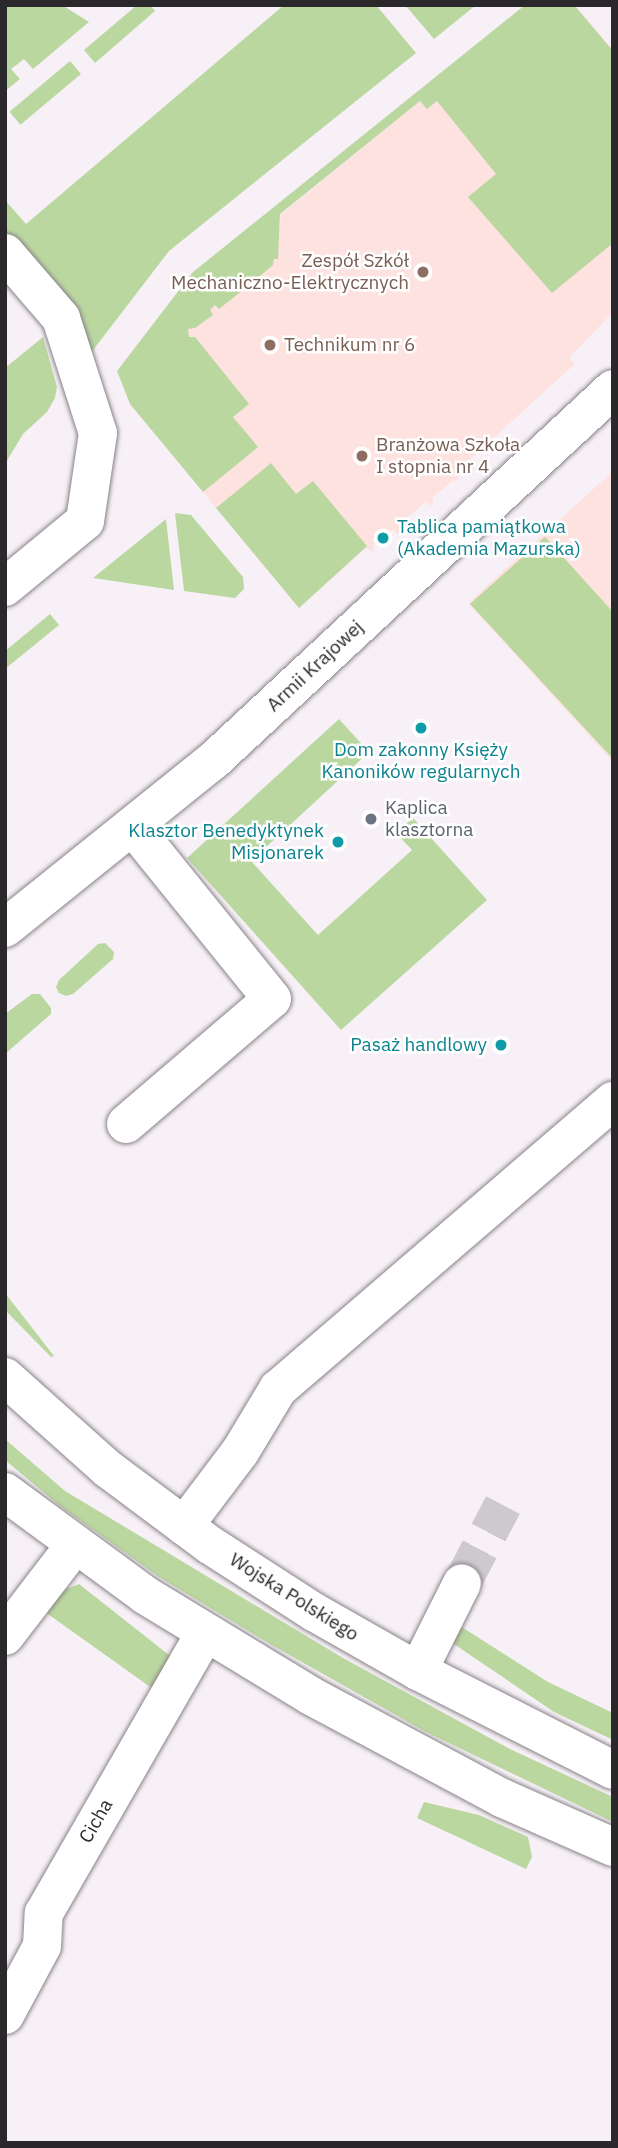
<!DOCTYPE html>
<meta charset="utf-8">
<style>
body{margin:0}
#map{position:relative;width:618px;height:2148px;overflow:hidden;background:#f7f1f7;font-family:"IBM Plex Sans",sans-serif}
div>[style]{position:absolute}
.education>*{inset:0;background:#fde2e0}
.green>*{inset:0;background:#bbd7a0;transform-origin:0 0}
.minor-tunnel>*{height:38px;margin-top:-19px;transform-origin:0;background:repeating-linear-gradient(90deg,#cec9ce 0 38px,transparent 0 57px)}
.roads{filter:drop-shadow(0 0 2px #888388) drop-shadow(0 0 2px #888388)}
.minor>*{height:38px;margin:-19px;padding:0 19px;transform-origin:19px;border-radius:19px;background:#fff}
.dots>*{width:19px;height:19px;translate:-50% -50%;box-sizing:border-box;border:4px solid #fff;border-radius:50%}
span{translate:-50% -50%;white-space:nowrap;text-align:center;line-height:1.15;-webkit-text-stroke:5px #fff;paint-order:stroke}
.education-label{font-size:19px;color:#785e54}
.right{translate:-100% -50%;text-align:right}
.left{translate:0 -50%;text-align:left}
.culture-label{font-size:19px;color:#0d838f}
.street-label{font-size:19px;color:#2a282a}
.worship-label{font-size:19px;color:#5b616d}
.frame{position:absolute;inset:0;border:7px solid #2a282a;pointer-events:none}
</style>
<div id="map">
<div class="education">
<i style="clip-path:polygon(555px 5px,575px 5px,613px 50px,613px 312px,569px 358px,575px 364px,455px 473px,459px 475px,458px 481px,452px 481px,432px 498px,434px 502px,430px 506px,426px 502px,398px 525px,401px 530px,397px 534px,393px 530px,374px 545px,373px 552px,366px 548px,299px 608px,130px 404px,128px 363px,279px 232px,281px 214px,420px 101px,427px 109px)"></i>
<i style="clip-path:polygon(613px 471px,613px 762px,468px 603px)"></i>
</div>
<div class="green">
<i style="clip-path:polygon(5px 5px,62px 5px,89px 22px,33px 69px,24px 59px,11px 69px,20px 79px,5px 91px)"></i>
<i style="clip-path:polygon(137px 5px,150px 5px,155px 11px,95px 63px,84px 50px)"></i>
<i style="clip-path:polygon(284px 5px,376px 5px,416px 53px,169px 251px,87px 358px,5px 237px,5px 200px,26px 224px)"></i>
<i style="clip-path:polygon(405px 5px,476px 5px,434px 39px)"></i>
<i style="clip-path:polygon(525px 5px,574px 5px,613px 51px,613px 243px,552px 293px,468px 197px,496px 174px,437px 101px,427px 109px,420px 101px,280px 214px,278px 259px,274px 259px,273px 265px,254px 281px,250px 277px,244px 282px,248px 286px,219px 309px,215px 305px,210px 310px,213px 315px,195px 328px,188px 329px,189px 337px,195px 337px,249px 404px,233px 417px,258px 447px,203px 492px,130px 404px,117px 371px,193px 272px)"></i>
<i style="left:70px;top:61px;width:17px;height:79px;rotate:50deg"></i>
<i style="clip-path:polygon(43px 337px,57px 387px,55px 398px,47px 412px,23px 434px,5px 464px,5px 368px)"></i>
<i style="clip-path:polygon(271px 463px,296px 494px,313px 481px,367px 546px,299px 608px,216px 508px)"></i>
<i style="clip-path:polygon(175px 513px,191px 515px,243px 577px,244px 589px,235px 598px,184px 591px)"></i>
<i style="clip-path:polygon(166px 519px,174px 590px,93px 578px)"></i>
<i style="clip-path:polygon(545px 537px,613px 612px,613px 759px,470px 604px)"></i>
<i style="clip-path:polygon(50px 614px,59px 625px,5px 669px,5px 651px)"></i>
<i style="clip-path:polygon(339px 719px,369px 752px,251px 861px,318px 935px,412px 850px,396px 833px,413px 818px,487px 900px,341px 1030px,187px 858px)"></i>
<i style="clip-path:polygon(105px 943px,114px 952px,113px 959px,73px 994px,66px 996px,59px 993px,56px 987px,59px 980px,98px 944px)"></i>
<i style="clip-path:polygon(32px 994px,40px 994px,51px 1008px,51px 1014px,5px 1054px,5px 1014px)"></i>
<i style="clip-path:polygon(5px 1293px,54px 1356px,51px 1357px,5px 1310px)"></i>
<i style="clip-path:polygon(5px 1439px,65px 1491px,343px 1658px,510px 1749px,613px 1797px,613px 1822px,426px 1732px,270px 1644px,159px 1577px,60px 1506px,5px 1460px)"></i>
<i style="clip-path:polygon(79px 1584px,169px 1655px,169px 1661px,153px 1689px,45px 1612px,61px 1591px)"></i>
<i style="clip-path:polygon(457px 1624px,548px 1682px,613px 1713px,613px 1740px,554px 1712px,448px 1640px)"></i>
<i style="clip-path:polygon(424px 1802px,479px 1815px,528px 1837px,532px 1857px,526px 1869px,417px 1818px)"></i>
</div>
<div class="minor-tunnel">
<i style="left:462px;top:1583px;width:88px;rotate:-62.3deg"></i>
</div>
<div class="roads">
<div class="minor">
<i style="left:5px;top:253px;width:86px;rotate:49.3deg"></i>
<i style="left:61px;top:318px;width:121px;rotate:72.2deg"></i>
<i style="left:98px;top:433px;width:89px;rotate:98.4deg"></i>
<i style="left:85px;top:521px;width:104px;rotate:140.5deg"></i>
<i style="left:5px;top:928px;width:267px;rotate:-38.8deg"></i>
<i style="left:213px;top:761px;width:546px;rotate:-42.92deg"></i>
<i style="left:126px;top:1124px;width:192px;rotate:-40.6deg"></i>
<i style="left:272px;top:999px;width:221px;rotate:-128.9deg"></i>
<i style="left:5px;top:1377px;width:138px;rotate:41.8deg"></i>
<i style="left:108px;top:1469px;width:127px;rotate:36.7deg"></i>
<i style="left:210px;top:1545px;width:124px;rotate:32.8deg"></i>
<i style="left:314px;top:1612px;width:120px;rotate:29.6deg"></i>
<i style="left:418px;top:1671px;width:219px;rotate:26.9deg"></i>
<i style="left:5px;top:1492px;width:174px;rotate:36.3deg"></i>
<i style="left:145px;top:1595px;width:194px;rotate:31.3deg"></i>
<i style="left:311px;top:1696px;width:217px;rotate:28.1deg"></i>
<i style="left:502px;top:1798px;width:121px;rotate:23.8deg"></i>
<i style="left:184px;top:1526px;width:93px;rotate:-52.9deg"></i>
<i style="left:240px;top:1452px;width:74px;rotate:-58.9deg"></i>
<i style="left:278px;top:1389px;width:442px;rotate:-40.7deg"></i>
<i style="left:5px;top:1636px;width:113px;rotate:-52.5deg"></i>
<i style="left:418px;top:1671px;width:98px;rotate:-63.4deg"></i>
<i style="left:5px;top:2015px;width:78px;rotate:-61.8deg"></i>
<i style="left:42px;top:1946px;width:33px;rotate:-87deg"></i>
<i style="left:44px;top:1913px;width:323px;rotate:-60.1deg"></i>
</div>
</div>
<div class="dots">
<i style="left:423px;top:272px;background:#8d6e63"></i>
<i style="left:270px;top:345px;background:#8d6e63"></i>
<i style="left:362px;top:456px;background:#8d6e63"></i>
<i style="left:383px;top:538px;background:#0f9aa8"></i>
<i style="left:421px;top:728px;background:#0f9aa8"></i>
<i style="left:371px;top:819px;background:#6b7280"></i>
<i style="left:338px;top:842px;background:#0f9aa8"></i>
<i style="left:501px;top:1045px;background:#0f9aa8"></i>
</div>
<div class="education-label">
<span class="right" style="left:409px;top:272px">Zespół Szkół<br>Mechaniczno-Elektrycznych</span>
<span class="left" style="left:284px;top:345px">Technikum nr 6</span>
<span class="left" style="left:376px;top:456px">Branżowa Szkoła<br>I stopnia nr 4</span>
</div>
<div class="culture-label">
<span class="left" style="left:397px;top:538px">Tablica pamiątkowa<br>(Akademia Mazurska)</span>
<span style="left:421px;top:761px">Dom zakonny Księży<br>Kanoników regularnych</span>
<span class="right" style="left:324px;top:842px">Klasztor Benedyktynek<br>Misjonarek</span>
<span class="right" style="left:487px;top:1045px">Pasaż handlowy</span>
</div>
<div class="street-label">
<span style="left:315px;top:666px;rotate:-43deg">Armii Krajowej</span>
<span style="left:294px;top:1597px;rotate:32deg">Wojska Polskiego</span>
<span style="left:96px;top:1821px;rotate:-60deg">Cicha</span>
</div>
<div class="worship-label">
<span class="left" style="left:385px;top:819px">Kaplica<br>klasztorna</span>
</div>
<div class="frame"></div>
</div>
